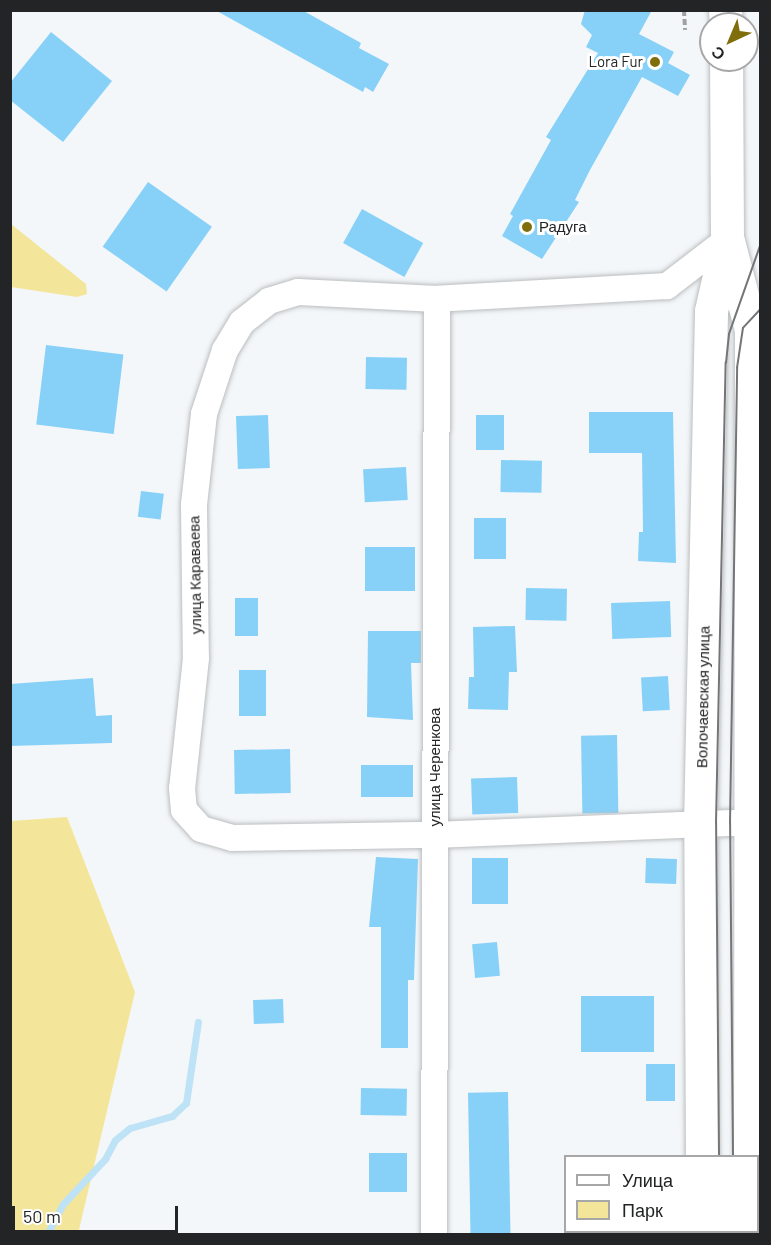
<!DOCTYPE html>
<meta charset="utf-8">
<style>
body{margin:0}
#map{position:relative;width:771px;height:1245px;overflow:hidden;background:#f4f7f9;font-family:Barlow,sans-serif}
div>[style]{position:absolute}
.green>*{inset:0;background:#f3e599}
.stream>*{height:7px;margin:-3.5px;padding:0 3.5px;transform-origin:3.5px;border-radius:3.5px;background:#bfe3f6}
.building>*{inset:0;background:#87d1f8;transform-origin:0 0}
.path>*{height:4px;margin-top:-2px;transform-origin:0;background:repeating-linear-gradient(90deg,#9ea0a2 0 6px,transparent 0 9px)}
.roads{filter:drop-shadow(0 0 2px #bbbec0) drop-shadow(0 0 2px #bbbec0)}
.minor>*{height:26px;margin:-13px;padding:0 13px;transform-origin:13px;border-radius:13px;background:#fff}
.secondary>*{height:33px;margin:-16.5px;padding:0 16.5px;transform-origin:16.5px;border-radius:16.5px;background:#fff}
.tram>*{height:1.5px;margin:-0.75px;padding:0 0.75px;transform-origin:0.75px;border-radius:0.75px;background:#747577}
.dots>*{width:16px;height:16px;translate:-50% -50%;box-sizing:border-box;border:3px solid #fff;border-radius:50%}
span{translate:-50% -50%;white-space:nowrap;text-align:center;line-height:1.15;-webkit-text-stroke:6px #fff;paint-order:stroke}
.poi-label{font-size:15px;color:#232425}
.right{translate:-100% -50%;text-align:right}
.left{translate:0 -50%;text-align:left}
.street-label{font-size:15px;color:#232425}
.frame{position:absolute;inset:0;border:12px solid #232425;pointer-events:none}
.legend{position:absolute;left:564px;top:1155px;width:195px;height:78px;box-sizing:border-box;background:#fff;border:2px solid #a7a7a8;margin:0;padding:8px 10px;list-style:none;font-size:18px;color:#232425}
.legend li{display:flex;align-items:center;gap:12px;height:30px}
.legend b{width:30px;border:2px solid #a7a7a8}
.north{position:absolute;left:699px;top:12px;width:60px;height:60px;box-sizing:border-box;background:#fff;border:2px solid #a7a7a8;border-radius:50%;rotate:224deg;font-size:16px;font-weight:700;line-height:24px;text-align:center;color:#232425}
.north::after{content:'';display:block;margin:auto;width:21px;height:27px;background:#7f6e0b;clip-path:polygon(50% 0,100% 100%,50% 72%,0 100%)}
.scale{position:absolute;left:12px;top:1206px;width:166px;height:27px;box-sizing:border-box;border:3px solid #232425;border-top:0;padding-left:8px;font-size:18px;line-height:21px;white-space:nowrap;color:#232425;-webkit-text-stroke:4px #fff;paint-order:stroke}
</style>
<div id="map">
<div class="green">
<i style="clip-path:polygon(11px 224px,86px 284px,87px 294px,77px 297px,11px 287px)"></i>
<i style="clip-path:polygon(67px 817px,135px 992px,78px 1234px,11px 1234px,11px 821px)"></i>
</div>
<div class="stream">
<i style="left:47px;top:1234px;width:34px;rotate:-62deg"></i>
<i style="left:63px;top:1204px;width:62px;rotate:-47deg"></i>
<i style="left:105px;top:1159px;width:21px;rotate:-62deg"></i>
<i style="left:115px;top:1140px;width:19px;rotate:-39deg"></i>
<i style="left:130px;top:1128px;width:44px;rotate:-15.9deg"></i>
<i style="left:172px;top:1116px;width:19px;rotate:-43deg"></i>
<i style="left:186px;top:1103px;width:82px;rotate:-81.6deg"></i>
</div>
<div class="building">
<i style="clip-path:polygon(215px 10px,302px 10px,361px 43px,359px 48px,389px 64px,373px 92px,365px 87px,363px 92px)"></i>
<i style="clip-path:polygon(585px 10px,652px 10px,639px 34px,674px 52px,668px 63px,690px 75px,678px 96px,642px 77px,590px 170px,575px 200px,579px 202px,542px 259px,502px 236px,513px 216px,510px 214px,551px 140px,546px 137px,598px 53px,586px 47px,592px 35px,581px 24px)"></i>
<i style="clip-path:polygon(51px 32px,112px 81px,63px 142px,10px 100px,10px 83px)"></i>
<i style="left:148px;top:182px;width:78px;height:79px;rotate:35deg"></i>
<i style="left:362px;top:209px;width:70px;height:39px;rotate:29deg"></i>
<i style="left:46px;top:345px;width:78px;height:80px;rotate:7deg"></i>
<i style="left:366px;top:357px;width:41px;height:32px;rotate:1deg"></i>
<i style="clip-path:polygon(589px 412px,673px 412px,676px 563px,638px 561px,639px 532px,643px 532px,642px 453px,589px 453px)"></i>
<i style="left:268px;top:415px;width:53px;height:32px;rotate:88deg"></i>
<i style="left:476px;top:415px;width:28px;height:35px"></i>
<i style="left:501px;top:460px;width:41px;height:32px;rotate:1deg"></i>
<i style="left:406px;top:467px;width:33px;height:43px;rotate:87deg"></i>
<i style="left:141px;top:491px;width:23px;height:26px;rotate:7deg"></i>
<i style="left:474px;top:518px;width:32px;height:41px"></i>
<i style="left:365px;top:547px;width:50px;height:44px"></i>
<i style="left:526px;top:588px;width:41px;height:32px;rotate:1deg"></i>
<i style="left:235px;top:598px;width:23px;height:38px"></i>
<i style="left:670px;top:601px;width:36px;height:59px;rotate:88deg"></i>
<i style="clip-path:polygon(515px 626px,517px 672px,509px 672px,508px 710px,468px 709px,469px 677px,474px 677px,473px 627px)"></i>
<i style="clip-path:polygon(368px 631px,421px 631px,421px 663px,411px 663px,413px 720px,367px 717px)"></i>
<i style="left:239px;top:670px;width:27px;height:46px"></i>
<i style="left:668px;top:676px;width:34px;height:27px;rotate:87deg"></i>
<i style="clip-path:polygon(93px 678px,96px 716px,112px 715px,112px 743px,10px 746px,10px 684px)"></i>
<i style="left:617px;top:735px;width:78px;height:36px;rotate:89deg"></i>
<i style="left:290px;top:749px;width:44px;height:56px;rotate:89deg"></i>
<i style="left:361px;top:765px;width:52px;height:32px"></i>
<i style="left:517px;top:777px;width:36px;height:46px;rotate:88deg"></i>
<i style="clip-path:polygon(376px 857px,418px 859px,414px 980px,408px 980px,408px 1048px,381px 1048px,381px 927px,369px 927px)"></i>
<i style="left:508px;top:858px;width:46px;height:36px;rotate:90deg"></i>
<i style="left:646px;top:858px;width:31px;height:25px;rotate:2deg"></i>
<i style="left:497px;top:942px;width:34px;height:25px;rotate:85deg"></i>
<i style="left:654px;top:996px;width:56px;height:73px;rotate:90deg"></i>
<i style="left:283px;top:999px;width:24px;height:30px;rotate:88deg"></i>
<i style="left:675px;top:1064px;width:37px;height:29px;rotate:90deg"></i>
<i style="left:361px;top:1088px;width:46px;height:27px;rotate:1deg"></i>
<i style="left:508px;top:1092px;width:142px;height:40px;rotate:89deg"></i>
<i style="left:407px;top:1153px;width:39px;height:38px;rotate:90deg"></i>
</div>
<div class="path">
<i style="left:684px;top:10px;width:20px;rotate:87deg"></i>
</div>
<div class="roads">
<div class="minor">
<i style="left:727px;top:240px;width:76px;rotate:142.5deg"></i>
<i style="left:667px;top:286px;width:230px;rotate:176.8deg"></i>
<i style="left:437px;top:299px;width:139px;rotate:-177.1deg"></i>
<i style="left:298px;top:292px;width:30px;rotate:163deg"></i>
<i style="left:269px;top:301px;width:34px;rotate:142deg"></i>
<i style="left:242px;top:322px;width:33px;rotate:121deg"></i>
<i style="left:225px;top:350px;width:67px;rotate:108.2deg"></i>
<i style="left:204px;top:414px;width:92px;rotate:96.3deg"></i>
<i style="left:194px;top:505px;width:153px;rotate:89.3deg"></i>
<i style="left:196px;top:658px;width:131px;rotate:96.1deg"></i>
<i style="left:182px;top:788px;width:22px;rotate:85deg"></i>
<i style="left:184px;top:810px;width:25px;rotate:48deg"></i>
<i style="left:201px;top:829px;width:32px;rotate:16deg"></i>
<i style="left:232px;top:838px;width:202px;rotate:-0.9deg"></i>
<i style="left:434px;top:835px;width:326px;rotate:-2.3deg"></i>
<i style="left:434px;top:1234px;width:935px;rotate:-89.82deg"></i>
</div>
<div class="secondary">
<i style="left:725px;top:10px;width:14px;rotate:86deg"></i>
<i style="left:728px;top:241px;width:92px;rotate:75.5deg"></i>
<i style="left:751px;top:330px;width:826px;rotate:90.07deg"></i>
<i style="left:702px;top:1156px;width:331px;rotate:-90.3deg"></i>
<i style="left:700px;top:825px;width:514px;rotate:-88.77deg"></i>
<i style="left:711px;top:311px;width:73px;rotate:-77.3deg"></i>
<i style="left:727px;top:240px;width:180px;rotate:-90.3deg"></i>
<i style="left:702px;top:1232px;width:2px;rotate:90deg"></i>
<i style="left:750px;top:1232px;width:2px;rotate:90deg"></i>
</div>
</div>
<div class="tram">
<i style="left:719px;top:1156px;width:333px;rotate:-90.5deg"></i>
<i style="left:716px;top:823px;width:460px;rotate:-88.8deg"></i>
<i style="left:726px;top:363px;width:29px;rotate:-84deg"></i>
<i style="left:729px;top:334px;width:93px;rotate:-70.6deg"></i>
<i style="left:733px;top:1156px;width:333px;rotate:-90.5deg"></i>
<i style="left:730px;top:823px;width:455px;rotate:-89.1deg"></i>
<i style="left:737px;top:368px;width:40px;rotate:-81.5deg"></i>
<i style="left:743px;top:328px;width:25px;rotate:-47deg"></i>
<i style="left:719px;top:1232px;width:2px;rotate:63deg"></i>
<i style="left:734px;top:1232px;width:2px;rotate:90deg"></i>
</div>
<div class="dots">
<i style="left:655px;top:62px;background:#7f6e0b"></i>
<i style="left:527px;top:227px;background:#7f6e0b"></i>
</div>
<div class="poi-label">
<span class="right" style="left:643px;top:62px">Lora Fur</span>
<span class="left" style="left:539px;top:227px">Радуга</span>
</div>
<div class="street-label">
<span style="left:195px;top:575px;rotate:-91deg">улица Караваева</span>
<span style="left:703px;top:697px;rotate:-89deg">Волочаевская улица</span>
<span style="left:435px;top:767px;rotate:-90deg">улица Черенкова</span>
</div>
<div class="frame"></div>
<ul class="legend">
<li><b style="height:8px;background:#fff"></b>Улица</li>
<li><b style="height:16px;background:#f3e599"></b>Парк</li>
</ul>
<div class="north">С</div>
<div class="scale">50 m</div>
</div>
